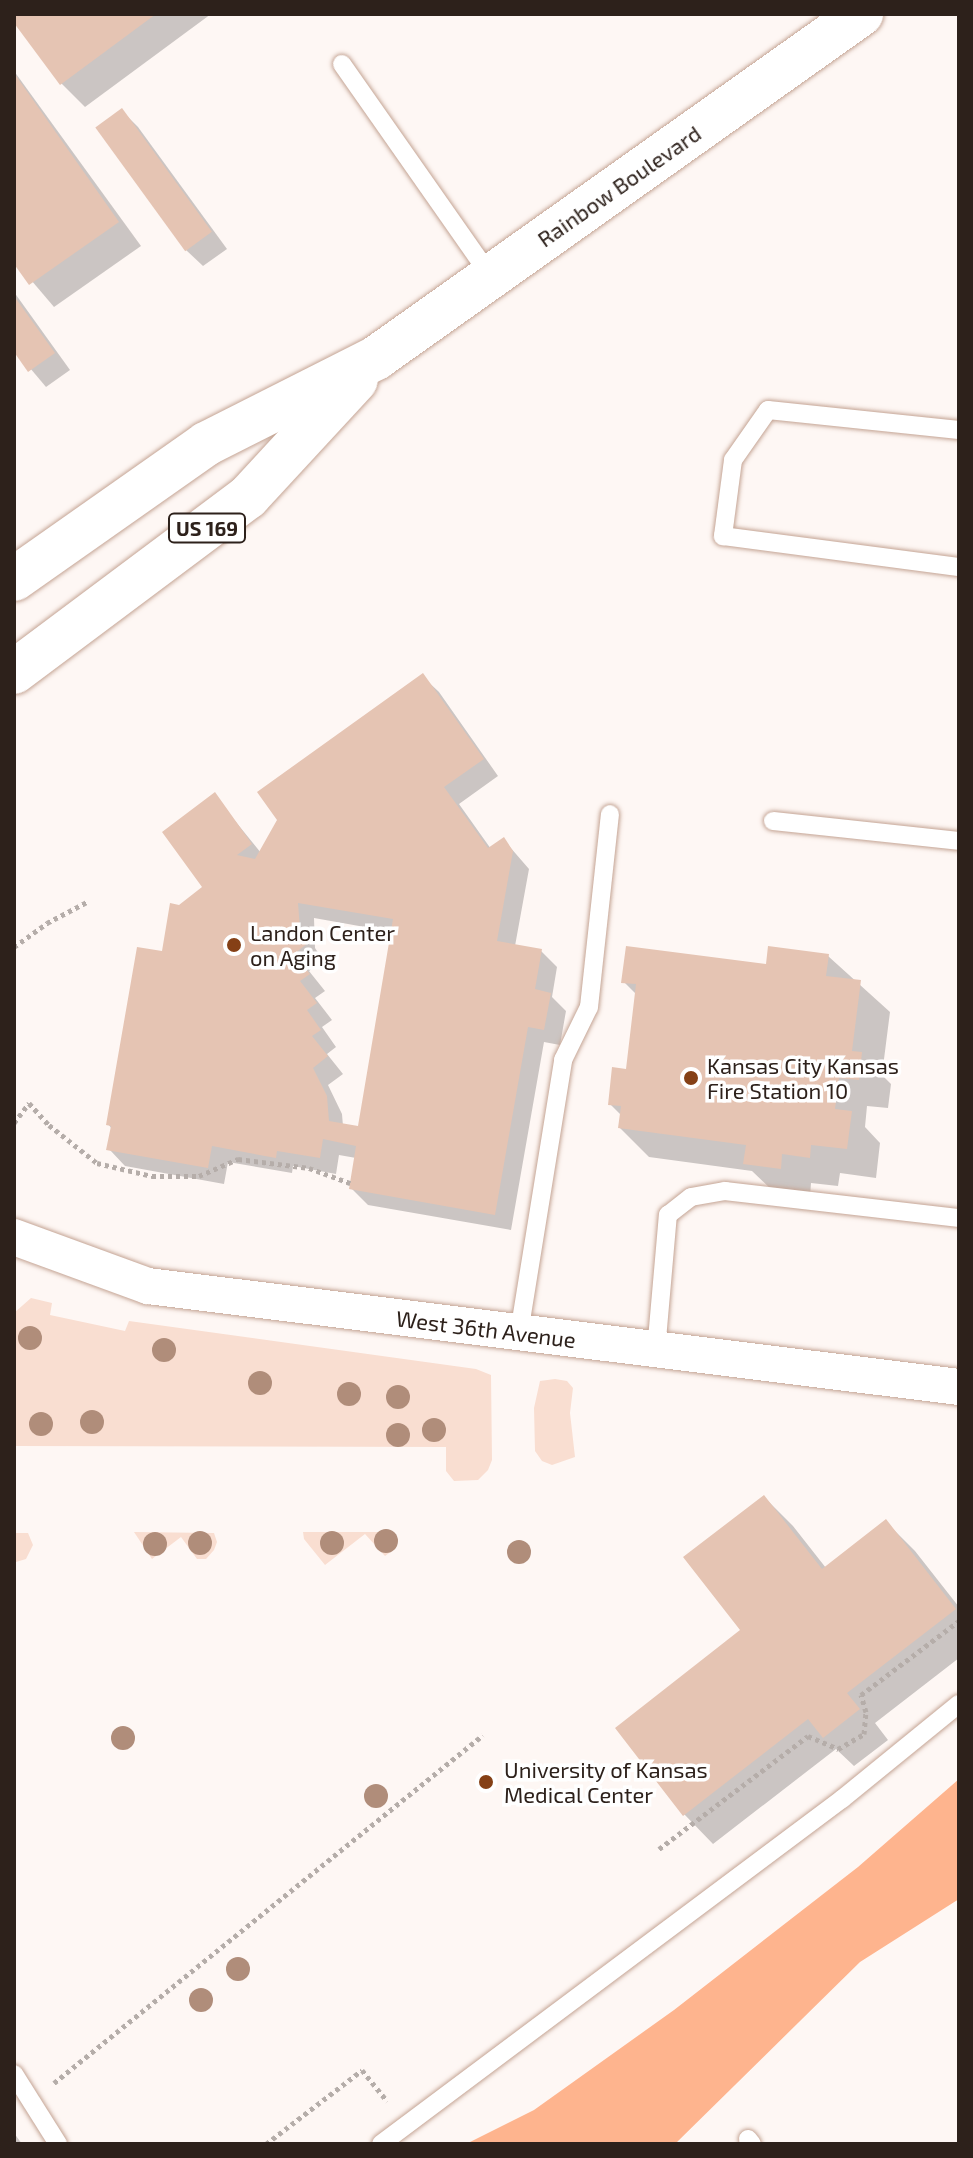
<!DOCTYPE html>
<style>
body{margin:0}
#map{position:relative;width:973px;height:2158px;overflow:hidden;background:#fef7f4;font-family:"Exo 2",sans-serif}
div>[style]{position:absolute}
.green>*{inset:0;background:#f9ded1}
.forest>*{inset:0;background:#feb48e}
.shadow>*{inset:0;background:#0003}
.building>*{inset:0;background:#e5c4b3;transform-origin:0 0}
.path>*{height:5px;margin-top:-2.5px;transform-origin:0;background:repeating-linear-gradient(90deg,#b5ada9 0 4px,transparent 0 8px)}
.roads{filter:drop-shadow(0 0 2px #c4a494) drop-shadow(0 0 2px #c4a494)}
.service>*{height:18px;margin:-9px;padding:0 9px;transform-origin:9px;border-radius:9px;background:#fff}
.minor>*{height:36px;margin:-18px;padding:0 18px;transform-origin:18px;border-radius:18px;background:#fff}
.primary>*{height:44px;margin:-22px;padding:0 22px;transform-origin:22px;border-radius:22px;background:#fff}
.trees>*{width:24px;height:24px;margin:-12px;border-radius:50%;background:#b08d7a}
.dots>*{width:22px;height:22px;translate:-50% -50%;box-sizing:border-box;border:4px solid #fff;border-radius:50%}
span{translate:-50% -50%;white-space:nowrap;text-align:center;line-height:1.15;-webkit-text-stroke:7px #fff;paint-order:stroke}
.shield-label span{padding:2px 6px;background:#fff;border:2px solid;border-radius:6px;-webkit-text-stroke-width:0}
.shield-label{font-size:20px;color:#2d211b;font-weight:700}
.street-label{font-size:22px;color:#2d211b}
.poi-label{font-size:22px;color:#2d211b}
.left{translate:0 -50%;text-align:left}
.frame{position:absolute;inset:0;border:16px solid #2d211b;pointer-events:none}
</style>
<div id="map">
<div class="green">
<i style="clip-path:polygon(31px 1298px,52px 1303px,50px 1315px,125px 1331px,129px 1321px,476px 1369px,491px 1375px,492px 1460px,488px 1470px,478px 1480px,454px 1481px,446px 1471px,446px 1447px,14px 1446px,14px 1313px)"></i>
<i style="clip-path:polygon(555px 1379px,567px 1381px,573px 1388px,570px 1413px,575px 1457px,552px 1465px,542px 1461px,535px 1451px,534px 1408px,540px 1381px)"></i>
<i style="clip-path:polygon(134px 1532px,214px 1533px,217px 1542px,214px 1550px,206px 1559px,197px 1559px,181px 1537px,152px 1559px)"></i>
<i style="clip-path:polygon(303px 1532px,393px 1532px,396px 1548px,385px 1556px,365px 1534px,325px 1565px,304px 1539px)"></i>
<i style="clip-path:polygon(14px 1533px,28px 1533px,33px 1545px,26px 1559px,16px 1562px)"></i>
</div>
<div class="forest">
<i style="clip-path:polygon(959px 1779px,959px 1899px,860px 1962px,675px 2144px,466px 2144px,534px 2110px,674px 2010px,858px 1867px)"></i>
</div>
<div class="shadow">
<i style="clip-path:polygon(14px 14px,211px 14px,85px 107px,61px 83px,14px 19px)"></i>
<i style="clip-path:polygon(14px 71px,141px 246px,54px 307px,14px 260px)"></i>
<i style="clip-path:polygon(122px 111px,138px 127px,227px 249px,203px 266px,186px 250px)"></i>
<i style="clip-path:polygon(14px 292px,70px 370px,46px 387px,14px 349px)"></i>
<i style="clip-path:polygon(evenodd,422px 676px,439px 692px,498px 776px,459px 804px,491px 849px,503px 839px,529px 869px,515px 946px,541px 951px,557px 967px,552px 997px,566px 1011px,560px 1045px,544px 1042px,511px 1230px,368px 1205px,351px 1188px,356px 1158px,339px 1155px,336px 1174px,293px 1166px,292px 1173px,228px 1162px,224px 1184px,125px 1166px,109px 1149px,112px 1129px,108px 1124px,179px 907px,205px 888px,214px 795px,261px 853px,422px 676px,314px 918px,393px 932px,359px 1128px,343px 1126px,342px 1114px,328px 1085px,343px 1074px,327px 1054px,336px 1047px,322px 1027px,332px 1020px,315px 998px,325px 991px,309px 971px,323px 960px,315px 948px,314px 918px)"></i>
<i style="clip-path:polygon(828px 956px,890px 1012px,882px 1075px,891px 1084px,888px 1108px,867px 1106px,865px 1127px,880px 1143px,876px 1178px,840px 1173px,838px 1186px,811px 1183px,810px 1197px,775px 1193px,752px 1171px,649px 1157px,620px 1128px,622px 1116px,610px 1104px,628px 1071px,637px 995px,624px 982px)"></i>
<i style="clip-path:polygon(764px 1497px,793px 1526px,826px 1568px,886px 1522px,915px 1551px,959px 1607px,959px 1658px,875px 1723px,888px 1740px,854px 1766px,836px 1749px,713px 1844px,684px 1814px,742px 1631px)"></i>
<i style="clip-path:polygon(14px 2133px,22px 2144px,14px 2144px)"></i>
</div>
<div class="building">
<i style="clip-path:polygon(14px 14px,156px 14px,60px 85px,14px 23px)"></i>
<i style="clip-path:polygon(14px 73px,119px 222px,29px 285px,14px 264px)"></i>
<i style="left:122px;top:108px;width:153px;height:33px;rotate:54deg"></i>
<i style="clip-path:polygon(14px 296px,55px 353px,28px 372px,14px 352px)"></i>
<i style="clip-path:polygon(evenodd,423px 673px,484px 759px,444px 787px,488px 848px,504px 837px,513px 851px,497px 941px,542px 949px,535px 989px,551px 993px,544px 1030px,528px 1027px,495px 1215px,349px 1189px,356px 1146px,323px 1139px,320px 1158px,277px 1151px,276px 1158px,212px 1146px,208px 1168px,106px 1150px,111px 1126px,106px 1125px,137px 947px,162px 951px,170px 903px,179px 905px,202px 887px,162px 832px,215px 792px,252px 844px,237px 855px,255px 859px,277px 820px,257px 792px,423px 673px,298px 903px,393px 919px,358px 1126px,329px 1121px,327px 1096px,313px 1068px,328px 1056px,312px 1036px,321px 1030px,307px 1010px,317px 1003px,300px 981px,310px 974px,294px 954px,308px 943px,300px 929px,298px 903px)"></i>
<i style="clip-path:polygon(626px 946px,766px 964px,768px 946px,829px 954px,826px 976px,861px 980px,852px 1051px,862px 1052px,859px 1080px,839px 1078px,835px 1109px,852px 1111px,847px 1149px,811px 1145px,810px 1158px,782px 1154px,781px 1169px,743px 1164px,746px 1145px,618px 1128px,621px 1106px,608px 1105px,612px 1067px,626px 1069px,636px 984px,621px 983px)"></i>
<i style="clip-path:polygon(764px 1495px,822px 1569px,886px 1519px,956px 1609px,847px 1693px,860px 1709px,823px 1738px,808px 1719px,683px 1816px,615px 1728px,740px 1630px,683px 1557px)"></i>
</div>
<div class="path">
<i style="left:14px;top:947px;width:41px;rotate:-36deg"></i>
<i style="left:47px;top:923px;width:45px;rotate:-27.7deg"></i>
<i style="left:14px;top:1123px;width:25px;rotate:-53deg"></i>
<i style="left:29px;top:1103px;width:30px;rotate:48deg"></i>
<i style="left:49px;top:1125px;width:61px;rotate:38.4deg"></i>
<i style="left:97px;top:1163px;width:57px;rotate:13.3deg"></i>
<i style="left:152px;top:1176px;width:47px"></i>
<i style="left:199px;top:1176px;width:43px;rotate:-23.6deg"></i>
<i style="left:238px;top:1159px;width:72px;rotate:7.2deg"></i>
<i style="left:309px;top:1168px;width:44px;rotate:20.1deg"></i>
<i style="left:659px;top:1849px;width:187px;rotate:-37.2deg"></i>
<i style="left:808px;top:1736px;width:33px;rotate:23deg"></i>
<i style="left:838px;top:1749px;width:30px;rotate:-30deg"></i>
<i style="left:864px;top:1734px;width:22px;rotate:-85deg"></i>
<i style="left:866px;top:1712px;width:18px;rotate:-106deg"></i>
<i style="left:861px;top:1695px;width:123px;rotate:-37.1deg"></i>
<i style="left:54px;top:2083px;width:552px;rotate:-39.05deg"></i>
<i style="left:266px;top:2144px;width:121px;rotate:-37.6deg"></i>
<i style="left:362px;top:2070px;width:40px;rotate:51deg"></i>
</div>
<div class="roads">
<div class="service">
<i style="left:342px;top:64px;width:260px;rotate:55deg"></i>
<i style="left:959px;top:430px;width:192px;rotate:-174deg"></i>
<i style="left:768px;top:410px;width:61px;rotate:125deg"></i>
<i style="left:733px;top:460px;width:77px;rotate:97.5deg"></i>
<i style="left:723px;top:536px;width:238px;rotate:7.5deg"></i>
<i style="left:773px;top:821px;width:187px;rotate:6.1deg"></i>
<i style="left:519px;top:1333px;width:277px;rotate:-80.8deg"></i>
<i style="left:563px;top:1060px;width:59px;rotate:-63.9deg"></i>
<i style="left:589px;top:1007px;width:194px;rotate:-83.8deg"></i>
<i style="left:656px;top:1351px;width:137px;rotate:-85deg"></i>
<i style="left:668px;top:1215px;width:29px;rotate:-38deg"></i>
<i style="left:691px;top:1197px;width:35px;rotate:-10deg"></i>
<i style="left:725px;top:1191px;width:236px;rotate:6.6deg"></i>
<i style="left:14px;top:2074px;width:83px;rotate:57.8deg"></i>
<i style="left:748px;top:2139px;width:6px;rotate:51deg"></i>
<i style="left:381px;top:2144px;width:576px;rotate:-36.81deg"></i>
<i style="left:842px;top:1799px;width:151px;rotate:-39.1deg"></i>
</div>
<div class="minor">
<i style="left:14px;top:1237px;width:143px;rotate:20.1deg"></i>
<i style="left:148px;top:1286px;width:817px;rotate:7.1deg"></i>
</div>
<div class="primary">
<i style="left:14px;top:579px;width:235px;rotate:-35.1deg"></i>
<i style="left:206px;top:444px;width:191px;rotate:-26.8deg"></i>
<i style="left:376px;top:358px;width:595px;rotate:-35.35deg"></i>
<i style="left:14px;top:672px;width:292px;rotate:-36.8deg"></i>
<i style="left:248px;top:497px;width:159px;rotate:-47.3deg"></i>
</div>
</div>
<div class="trees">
<i style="left:30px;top:1338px"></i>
<i style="left:164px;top:1350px"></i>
<i style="left:260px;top:1383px"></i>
<i style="left:349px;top:1394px"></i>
<i style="left:398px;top:1397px"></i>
<i style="left:92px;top:1422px"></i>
<i style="left:41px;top:1424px"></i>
<i style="left:434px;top:1430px"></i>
<i style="left:398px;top:1435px"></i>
<i style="left:386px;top:1541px"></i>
<i style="left:200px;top:1543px"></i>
<i style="left:332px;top:1543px"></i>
<i style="left:155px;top:1544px"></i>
<i style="left:519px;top:1552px"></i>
<i style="left:123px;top:1738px"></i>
<i style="left:376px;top:1796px"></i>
<i style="left:238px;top:1969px"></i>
<i style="left:201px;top:2000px"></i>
</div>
<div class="dots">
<i style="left:234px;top:945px;background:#854016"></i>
<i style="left:691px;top:1078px;background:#854016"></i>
<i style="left:486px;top:1782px;background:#854016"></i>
</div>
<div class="shield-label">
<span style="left:207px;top:528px">US 169</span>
</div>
<div class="street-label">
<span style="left:619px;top:186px;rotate:-35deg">Rainbow Boulevard</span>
<span style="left:486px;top:1329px;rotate:7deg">West 36th Avenue</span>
</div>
<div class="poi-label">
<span class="left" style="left:250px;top:945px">Landon Center<br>on Aging</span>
<span class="left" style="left:707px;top:1078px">Kansas City Kansas<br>Fire Station 10</span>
<span class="left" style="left:504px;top:1782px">University of Kansas<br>Medical Center</span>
</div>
<div class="frame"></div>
</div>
